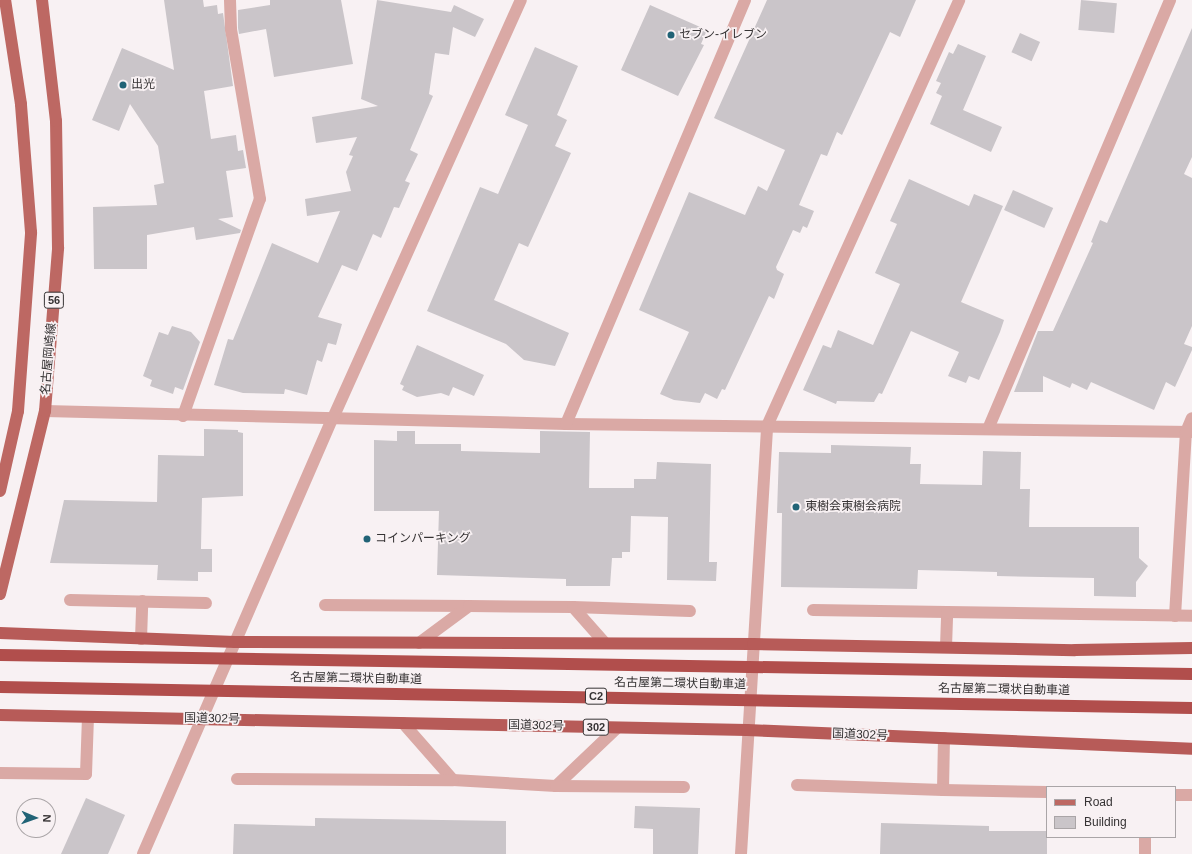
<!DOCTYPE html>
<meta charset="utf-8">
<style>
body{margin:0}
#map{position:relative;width:1192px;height:854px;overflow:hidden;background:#f8f1f3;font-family:Helvetica,"Noto Sans JP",sans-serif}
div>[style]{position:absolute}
.building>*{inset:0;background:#cac5c9;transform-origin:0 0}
.minor>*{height:12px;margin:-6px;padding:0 6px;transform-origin:6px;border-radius:6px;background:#daa9a5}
.tertiary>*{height:12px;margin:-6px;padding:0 6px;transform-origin:6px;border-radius:6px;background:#daa9a5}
.primary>*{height:12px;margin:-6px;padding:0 6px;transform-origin:6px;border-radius:6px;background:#bd6863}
.trunk>*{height:12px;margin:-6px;padding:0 6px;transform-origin:6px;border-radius:6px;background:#b75b58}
.motorway-bridge>*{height:12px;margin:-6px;padding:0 6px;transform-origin:6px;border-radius:6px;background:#b14e4c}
.dots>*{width:11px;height:11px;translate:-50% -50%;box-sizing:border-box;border:2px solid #f8f1f3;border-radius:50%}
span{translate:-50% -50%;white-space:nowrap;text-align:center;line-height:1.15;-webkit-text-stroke:3.5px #f8f1f3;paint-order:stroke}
.shield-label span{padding:1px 3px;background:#f8f1f3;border:1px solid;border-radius:3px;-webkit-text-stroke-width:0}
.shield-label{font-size:11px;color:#363334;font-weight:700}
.poi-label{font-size:12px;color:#363334}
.left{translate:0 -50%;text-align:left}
.street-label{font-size:12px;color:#363334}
.legend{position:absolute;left:1046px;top:786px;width:130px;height:52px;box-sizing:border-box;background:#f8f1f3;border:1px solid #aaa5a7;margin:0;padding:5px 7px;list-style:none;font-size:12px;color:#363334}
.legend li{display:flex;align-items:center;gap:8px;height:20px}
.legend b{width:20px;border:1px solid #aaa5a7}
.north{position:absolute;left:16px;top:798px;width:40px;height:40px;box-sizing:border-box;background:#f8f1f3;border:1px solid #aaa5a7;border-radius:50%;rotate:92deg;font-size:11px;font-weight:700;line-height:16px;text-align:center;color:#363334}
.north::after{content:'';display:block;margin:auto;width:14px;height:18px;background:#216376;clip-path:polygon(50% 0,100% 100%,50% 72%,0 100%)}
</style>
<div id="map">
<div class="building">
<i style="clip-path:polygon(164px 0,203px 0,204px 7px,217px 5px,218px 14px,223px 13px,233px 86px,204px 91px,211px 139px,236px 135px,238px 151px,243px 150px,246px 168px,226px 171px,233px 217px,218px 219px,241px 230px,240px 233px,196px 240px,194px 227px,147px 235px,147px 269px,94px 269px,93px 207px,157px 205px,154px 185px,164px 183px,158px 146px,130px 104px,119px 131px,92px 120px,122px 48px,174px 70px)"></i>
<i style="clip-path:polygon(270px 0,341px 0,353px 64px,274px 77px,266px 29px,239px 34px,238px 28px,238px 10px,270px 5px)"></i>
<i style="clip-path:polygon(377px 0,451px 12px,454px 5px,484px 19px,475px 37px,453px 27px,449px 55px,435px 53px,429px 94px,433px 96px,410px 150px,418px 154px,405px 181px,410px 183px,399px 208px,394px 207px,381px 238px,373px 234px,357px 271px,342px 265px,318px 317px,342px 324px,336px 345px,328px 343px,322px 362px,317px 360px,307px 395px,285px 389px,284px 394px,243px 393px,214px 385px,228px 339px,233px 340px,272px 243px,318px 263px,340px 211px,307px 216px,305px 199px,351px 191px,346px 172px,353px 156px,349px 155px,357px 137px,316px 143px,312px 117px,378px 106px,361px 99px)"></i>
<i style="clip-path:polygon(767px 0,916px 0,900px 37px,890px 32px,842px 135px,837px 132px,827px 156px,821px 154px,799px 205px,814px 211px,807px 228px,803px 226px,800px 233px,793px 230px,776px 267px,777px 270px,784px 274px,774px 299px,769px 296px,725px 390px,722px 389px,717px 399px,705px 393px,700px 403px,674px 400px,660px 394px,689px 332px,639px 310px,689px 192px,745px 215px,758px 186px,767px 191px,785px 150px,714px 118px)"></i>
<i style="left:1081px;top:0;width:36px;height:30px;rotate:5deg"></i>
<i style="clip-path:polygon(650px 5px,707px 30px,701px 44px,704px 45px,678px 96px,621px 70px)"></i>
<i style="clip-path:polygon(1192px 28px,1192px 157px,1184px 174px,1192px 178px,1192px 326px,1184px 344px,1192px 347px,1192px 350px,1175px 387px,1166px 382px,1154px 410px,1091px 382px,1087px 390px,1072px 383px,1070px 388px,1043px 376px,1043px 392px,1014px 392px,1038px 331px,1053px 331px,1093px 243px,1091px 242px,1100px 220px,1107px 223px)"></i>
<i style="left:1020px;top:33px;width:22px;height:21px;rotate:24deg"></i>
<i style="clip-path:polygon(958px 44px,986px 56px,963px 110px,1002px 127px,991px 152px,930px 124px,942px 96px,936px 93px,941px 83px,936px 81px,949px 52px,953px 54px)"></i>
<i style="clip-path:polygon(535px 47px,578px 66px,557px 115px,567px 120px,555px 146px,571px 153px,528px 247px,519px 243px,494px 300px,569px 333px,555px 366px,524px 360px,506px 344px,427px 311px,480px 187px,498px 194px,528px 125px,505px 115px)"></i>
<i style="clip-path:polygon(909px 179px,969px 206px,974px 194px,1003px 206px,961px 302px,1004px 320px,1000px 332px,979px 380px,969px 376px,966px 383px,948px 376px,959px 352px,911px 331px,882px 394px,879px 393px,874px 402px,837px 401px,836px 404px,803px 390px,823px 345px,831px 348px,838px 330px,873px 345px,900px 284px,875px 273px,897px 224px,890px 221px)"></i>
<i style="left:1013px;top:190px;width:44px;height:22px;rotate:24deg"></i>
<i style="clip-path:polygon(172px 326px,191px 332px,200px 342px,183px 390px,175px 387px,173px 394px,150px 386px,152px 380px,143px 376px,159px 332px,168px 335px)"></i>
<i style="clip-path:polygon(417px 345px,484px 375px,474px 396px,453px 387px,449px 396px,441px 393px,417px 397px,402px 390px,404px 386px,400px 384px)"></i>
<i style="clip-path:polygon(204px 429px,238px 430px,238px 432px,243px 433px,243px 496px,202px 498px,201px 549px,212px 549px,212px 572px,198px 572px,198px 581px,157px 580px,158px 565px,50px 563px,64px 500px,157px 502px,158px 455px,204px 456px)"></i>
<i style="clip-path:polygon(397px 431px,415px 431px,415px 444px,461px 444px,461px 451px,540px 453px,540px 431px,590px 432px,589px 488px,634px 488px,634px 479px,656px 479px,657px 462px,711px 464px,709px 562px,717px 562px,716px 581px,667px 580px,668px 517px,631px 516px,630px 552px,622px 552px,622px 558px,612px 558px,610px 586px,566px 586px,566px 579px,437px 575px,439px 511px,374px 511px,374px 440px,397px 441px)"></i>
<i style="clip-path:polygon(831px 445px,911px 447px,910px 464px,921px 464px,920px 484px,982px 485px,983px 451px,1021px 452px,1020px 489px,1030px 489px,1029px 527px,1139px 527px,1139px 558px,1148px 566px,1136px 582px,1136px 597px,1094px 596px,1094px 578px,997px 576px,997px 572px,960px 571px,918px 570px,917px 589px,781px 587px,782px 513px,777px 513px,779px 452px,831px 453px)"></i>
<i style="clip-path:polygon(86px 798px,125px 815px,108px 854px,61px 854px)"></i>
<i style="clip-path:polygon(635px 806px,700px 808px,698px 854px,653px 854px,653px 829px,634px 828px)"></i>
<i style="clip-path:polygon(315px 818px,506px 821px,506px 854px,233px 854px,234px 824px,315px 826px)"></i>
<i style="clip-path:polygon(881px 823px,989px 826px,989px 831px,1047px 831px,1047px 854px,880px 854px)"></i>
</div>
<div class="minor">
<i style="left:45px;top:411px;width:521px;rotate:1.43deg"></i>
<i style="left:566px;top:424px;width:626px;rotate:0.73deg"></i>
<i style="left:183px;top:416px;width:230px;rotate:-70.5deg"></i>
<i style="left:260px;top:199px;width:172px;rotate:-99.7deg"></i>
<i style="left:231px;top:29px;width:29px;rotate:-92deg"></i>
<i style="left:566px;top:424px;width:460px;rotate:-67.1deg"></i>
<i style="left:767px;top:426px;width:467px;rotate:-65.7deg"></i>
<i style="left:988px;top:429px;width:466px;rotate:-67deg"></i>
<i style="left:70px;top:600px;width:136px;rotate:1.3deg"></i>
<i style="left:325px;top:605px;width:144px;rotate:0.4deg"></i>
<i style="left:573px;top:607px;width:117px;rotate:2deg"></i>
<i style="left:813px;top:610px;width:134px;rotate:0.9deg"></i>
<i style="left:1175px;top:616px;width:184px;rotate:-86.6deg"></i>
<i style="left:1186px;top:432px;width:15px;rotate:-67deg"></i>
<i style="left:141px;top:639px;width:38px;rotate:-88deg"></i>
<i style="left:419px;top:643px;width:62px;rotate:-36.5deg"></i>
<i style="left:469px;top:606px;width:104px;rotate:0.6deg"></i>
<i style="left:573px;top:607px;width:48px;rotate:48.4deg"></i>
<i style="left:946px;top:647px;width:35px;rotate:-88deg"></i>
<i style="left:947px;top:612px;width:245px;rotate:0.9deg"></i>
<i style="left:403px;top:723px;width:76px;rotate:48.7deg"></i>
<i style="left:453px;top:780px;width:103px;rotate:3.3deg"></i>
<i style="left:556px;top:786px;width:84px;rotate:-43.6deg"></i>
<i style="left:944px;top:738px;width:52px;rotate:91.1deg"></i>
<i style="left:943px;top:790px;width:104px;rotate:1.1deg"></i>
<i style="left:0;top:773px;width:86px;rotate:0.7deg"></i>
<i style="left:86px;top:774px;width:57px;rotate:-88deg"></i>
<i style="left:237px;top:779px;width:216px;rotate:0.3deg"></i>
<i style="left:797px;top:785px;width:146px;rotate:2deg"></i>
<i style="left:556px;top:786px;width:128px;rotate:0.4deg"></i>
<i style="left:1175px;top:795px;width:17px"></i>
<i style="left:1145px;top:854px;width:17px;rotate:-90deg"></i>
</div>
<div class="tertiary">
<i style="left:143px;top:854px;width:476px;rotate:-66.5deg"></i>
<i style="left:333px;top:418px;width:458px;rotate:-65.8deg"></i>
<i style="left:741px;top:854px;width:429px;rotate:-86.5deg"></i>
</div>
<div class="primary">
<i style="left:0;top:491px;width:82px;rotate:-77.3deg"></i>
<i style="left:18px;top:411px;width:179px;rotate:-85.8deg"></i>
<i style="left:31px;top:232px;width:128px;rotate:-94.5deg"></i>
<i style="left:21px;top:104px;width:105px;rotate:-98.7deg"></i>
<i style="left:0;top:594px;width:188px;rotate:-76.2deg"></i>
<i style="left:45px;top:411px;width:164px;rotate:-85.4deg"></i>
<i style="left:58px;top:248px;width:127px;rotate:-90.9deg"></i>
<i style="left:56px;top:121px;width:122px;rotate:-96.6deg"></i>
</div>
<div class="trunk">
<i style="left:0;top:633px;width:235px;rotate:2.2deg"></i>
<i style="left:235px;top:642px;width:518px;rotate:0.22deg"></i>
<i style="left:753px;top:644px;width:322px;rotate:1.1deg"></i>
<i style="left:1075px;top:650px;width:117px;rotate:-1deg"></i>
<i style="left:0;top:715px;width:747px;rotate:1.15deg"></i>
<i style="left:747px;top:730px;width:445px;rotate:2.4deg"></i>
</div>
<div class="motorway-bridge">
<i style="left:0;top:655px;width:1192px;rotate:0.91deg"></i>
<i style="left:0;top:687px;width:1192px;rotate:1.01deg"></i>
</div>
<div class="dots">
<i style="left:671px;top:35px;background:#216376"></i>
<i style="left:123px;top:85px;background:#216376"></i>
<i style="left:796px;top:507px;background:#216376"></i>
<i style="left:367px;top:539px;background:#216376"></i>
</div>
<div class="shield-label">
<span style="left:54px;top:300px">56</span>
<span style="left:596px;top:696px">C2</span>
<span style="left:596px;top:727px">302</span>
</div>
<div class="poi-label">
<span class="left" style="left:679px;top:35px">セブン-イレブン</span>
<span class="left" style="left:131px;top:85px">出光</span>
<span class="left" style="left:805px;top:507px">東樹会東樹会病院</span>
<span class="left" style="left:375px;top:539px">コインパーキング</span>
</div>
<div class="street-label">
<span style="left:49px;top:359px;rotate:-85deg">名古屋岡崎線</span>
<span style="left:356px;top:679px;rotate:1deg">名古屋第二環状自動車道</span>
<span style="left:680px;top:684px;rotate:1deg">名古屋第二環状自動車道</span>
<span style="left:1004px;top:690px;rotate:1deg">名古屋第二環状自動車道</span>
<span style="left:212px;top:719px;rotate:1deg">国道302号</span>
<span style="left:536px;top:726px;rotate:1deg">国道302号</span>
<span style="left:860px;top:735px;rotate:2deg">国道302号</span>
</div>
<ul class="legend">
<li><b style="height:5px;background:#bd6863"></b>Road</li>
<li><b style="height:11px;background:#cac5c9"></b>Building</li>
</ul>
<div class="north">N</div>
</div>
